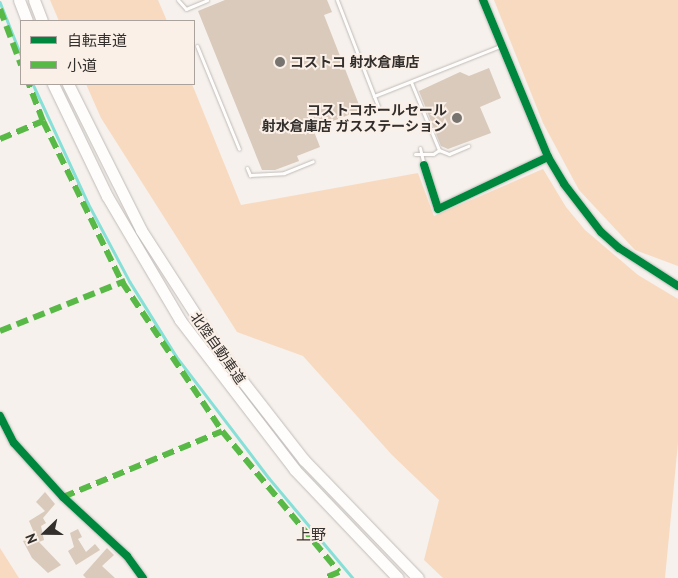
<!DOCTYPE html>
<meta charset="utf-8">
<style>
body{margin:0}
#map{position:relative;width:678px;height:578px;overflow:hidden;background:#f6f1ec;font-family:"PT Sans","Noto Sans JP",sans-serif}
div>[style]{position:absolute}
.green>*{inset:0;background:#f8dac1}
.stream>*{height:2.5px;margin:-1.25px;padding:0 1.25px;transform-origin:1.25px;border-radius:1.25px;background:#86e0d8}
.building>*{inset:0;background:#d9cabc}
.roads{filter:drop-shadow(0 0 1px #c0bcb9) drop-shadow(0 0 1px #c0bcb9)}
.service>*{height:3px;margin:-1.5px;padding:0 1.5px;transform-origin:1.5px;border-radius:1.5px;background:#fefdfc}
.tertiary>*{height:8px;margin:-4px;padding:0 4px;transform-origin:4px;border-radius:4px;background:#fefdfc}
.motorway>*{height:11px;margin:-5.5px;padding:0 5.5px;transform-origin:5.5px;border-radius:5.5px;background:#fefdfc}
.quiet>*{height:6px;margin-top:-3px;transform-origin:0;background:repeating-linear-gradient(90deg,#58b947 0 12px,transparent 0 18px)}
.cycleway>*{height:8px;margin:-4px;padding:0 4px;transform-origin:4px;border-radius:4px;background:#00873e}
.dots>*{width:14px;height:14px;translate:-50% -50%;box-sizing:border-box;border:2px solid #faf0e8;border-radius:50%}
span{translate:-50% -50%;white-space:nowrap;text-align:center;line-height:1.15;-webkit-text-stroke:4px #faf0e8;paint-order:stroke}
.poi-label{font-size:14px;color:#332f2c;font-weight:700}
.left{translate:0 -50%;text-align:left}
.right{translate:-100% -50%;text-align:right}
.street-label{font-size:14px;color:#332f2c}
.neighbourhood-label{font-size:15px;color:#332f2c}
.legend{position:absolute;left:20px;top:20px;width:175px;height:65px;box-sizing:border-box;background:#faf0e8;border:1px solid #aaa39d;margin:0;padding:6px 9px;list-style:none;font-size:15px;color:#332f2c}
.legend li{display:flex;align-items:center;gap:10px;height:25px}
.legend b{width:25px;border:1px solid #aaa39d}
.north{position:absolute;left:20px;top:508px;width:50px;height:50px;-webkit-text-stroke:4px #faf0e8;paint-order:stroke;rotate:248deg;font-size:14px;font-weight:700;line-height:20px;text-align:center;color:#332f2c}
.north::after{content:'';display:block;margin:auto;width:18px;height:22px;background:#332f2c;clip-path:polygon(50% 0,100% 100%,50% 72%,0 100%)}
</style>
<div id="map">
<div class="green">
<i style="clip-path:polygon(50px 0,158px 0,167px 21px,59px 21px)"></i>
<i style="clip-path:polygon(494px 0,678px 0,678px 266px,635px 250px,579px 190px,543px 123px)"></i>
<i style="clip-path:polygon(86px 84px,192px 84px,241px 205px,418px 173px,434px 216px,543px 169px,566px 207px,585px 230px,638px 275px,678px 299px,678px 443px,665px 578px,443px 578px,424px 560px,439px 500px,392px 455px,303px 356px,237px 332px,101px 118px)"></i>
<i style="clip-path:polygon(0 548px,19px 578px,0 578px)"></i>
</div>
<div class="stream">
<i style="left:0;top:2px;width:57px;rotate:68.4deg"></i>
<i style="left:33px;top:84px;width:131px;rotate:65.2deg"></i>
<i style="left:88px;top:203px;width:89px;rotate:62deg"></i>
<i style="left:130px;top:282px;width:87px;rotate:58.1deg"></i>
<i style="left:176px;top:356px;width:153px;rotate:52.7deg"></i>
<i style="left:269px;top:478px;width:131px;rotate:50deg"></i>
</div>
<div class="building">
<i style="clip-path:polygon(225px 0,327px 0,332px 12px,324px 15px,361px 110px,313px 129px,320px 147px,297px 156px,299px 161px,275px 170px,262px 170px,198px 11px)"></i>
<i style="clip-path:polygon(489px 68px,501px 98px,480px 107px,491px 133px,448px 149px,441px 146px,419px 91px,460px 72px,469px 76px)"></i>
<i style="clip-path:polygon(45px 492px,55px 504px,43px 518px,46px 523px,41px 526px,44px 540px,39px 542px,61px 565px,48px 573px,32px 558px,23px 541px,35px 535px,29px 521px,45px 511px,36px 502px)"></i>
<i style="clip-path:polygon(78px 529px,82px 537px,78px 539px,86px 552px,95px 544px,100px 550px,76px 565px,68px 551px,74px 547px,70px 533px)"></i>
<i style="clip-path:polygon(107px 548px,114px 555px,102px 566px,115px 578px,86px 578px,83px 575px)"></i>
</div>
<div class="roads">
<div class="service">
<i style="left:178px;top:0;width:12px;rotate:48deg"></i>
<i style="left:186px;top:9px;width:23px;rotate:-23deg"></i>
<i style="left:337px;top:0;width:103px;rotate:68.9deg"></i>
<i style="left:374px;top:96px;width:136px;rotate:-21.6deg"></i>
<i style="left:197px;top:46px;width:111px;rotate:67.8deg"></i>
<i style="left:411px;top:82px;width:74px;rotate:67.6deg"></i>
<i style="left:439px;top:150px;width:7px;rotate:146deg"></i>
<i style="left:433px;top:154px;width:18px;rotate:180deg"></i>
<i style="left:374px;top:96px;width:11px;rotate:68deg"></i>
<i style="left:420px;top:148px;width:17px;rotate:77deg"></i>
<i style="left:439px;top:150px;width:11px;rotate:22deg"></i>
<i style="left:449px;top:154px;width:21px;rotate:-23deg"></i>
<i style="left:247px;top:168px;width:8px;rotate:67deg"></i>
<i style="left:250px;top:175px;width:34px;rotate:-3deg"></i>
<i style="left:284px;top:173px;width:31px;rotate:-22deg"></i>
</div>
<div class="tertiary">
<i style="left:483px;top:0;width:170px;rotate:67.5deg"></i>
<i style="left:548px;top:157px;width:31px;rotate:59deg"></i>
<i style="left:564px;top:184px;width:61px;rotate:52.4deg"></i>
<i style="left:601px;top:232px;width:24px;rotate:42deg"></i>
<i style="left:619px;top:248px;width:70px;rotate:32.8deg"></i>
<i style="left:424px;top:165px;width:46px;rotate:72.3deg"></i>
<i style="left:438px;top:209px;width:122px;rotate:-25.3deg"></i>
<i style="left:0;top:416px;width:30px;rotate:63deg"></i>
<i style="left:14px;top:443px;width:73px;rotate:47.8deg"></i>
<i style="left:63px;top:497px;width:87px;rotate:42.7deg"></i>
<i style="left:127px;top:556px;width:27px;rotate:54deg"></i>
</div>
<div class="motorway">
<i style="left:19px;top:0;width:22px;rotate:69deg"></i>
<i style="left:34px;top:0;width:22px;rotate:69deg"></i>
<i style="left:53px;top:84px;width:124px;rotate:64.3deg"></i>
<i style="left:107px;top:196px;width:144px;rotate:59.5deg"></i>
<i style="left:180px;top:320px;width:189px;rotate:52.5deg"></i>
<i style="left:295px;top:470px;width:149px;rotate:46.4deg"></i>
<i style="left:68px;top:84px;width:163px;rotate:63.4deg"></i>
<i style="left:141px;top:230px;width:144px;rotate:57.2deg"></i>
<i style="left:219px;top:351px;width:138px;rotate:52.1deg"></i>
<i style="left:304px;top:460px;width:164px;rotate:46deg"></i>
</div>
</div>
<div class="quiet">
<i style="left:0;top:9px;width:60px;rotate:69.4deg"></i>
<i style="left:43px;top:121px;width:179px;rotate:63.9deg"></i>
<i style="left:122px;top:282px;width:179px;rotate:56.1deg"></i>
<i style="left:222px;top:431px;width:183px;rotate:50.3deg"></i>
<i style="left:339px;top:572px;width:15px;rotate:157deg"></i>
<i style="left:0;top:139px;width:47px;rotate:-22.7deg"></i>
<i style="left:43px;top:121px;width:40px;rotate:-111deg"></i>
<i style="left:0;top:331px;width:135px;rotate:-21.8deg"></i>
<i style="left:63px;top:497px;width:172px;rotate:-22.5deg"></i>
</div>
<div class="cycleway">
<i style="left:483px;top:0;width:170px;rotate:67.5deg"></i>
<i style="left:548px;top:157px;width:31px;rotate:59deg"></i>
<i style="left:564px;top:184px;width:61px;rotate:52.4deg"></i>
<i style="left:601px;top:232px;width:24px;rotate:42deg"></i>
<i style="left:619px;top:248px;width:70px;rotate:32.8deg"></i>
<i style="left:424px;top:165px;width:46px;rotate:72.3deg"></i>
<i style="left:438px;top:209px;width:122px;rotate:-25.3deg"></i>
<i style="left:0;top:416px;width:30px;rotate:63deg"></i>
<i style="left:14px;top:443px;width:73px;rotate:47.8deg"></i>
<i style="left:63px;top:497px;width:87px;rotate:42.7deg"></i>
<i style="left:127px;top:556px;width:27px;rotate:54deg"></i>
</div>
<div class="dots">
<i style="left:280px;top:62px;background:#77736f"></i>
<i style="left:457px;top:118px;background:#77736f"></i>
</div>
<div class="poi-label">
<span class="left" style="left:290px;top:62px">コストコ 射水倉庫店</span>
<span class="right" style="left:447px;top:118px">コストコホールセール<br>射水倉庫店 ガスステーション</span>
</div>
<div class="street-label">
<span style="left:218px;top:348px;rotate:55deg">北陸自動車道</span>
</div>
<div class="neighbourhood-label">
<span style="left:311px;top:535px">上野</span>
</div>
<ul class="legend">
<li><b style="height:6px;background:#00873e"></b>自転車道</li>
<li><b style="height:6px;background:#58b947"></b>小道</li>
</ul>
<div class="north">N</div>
</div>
